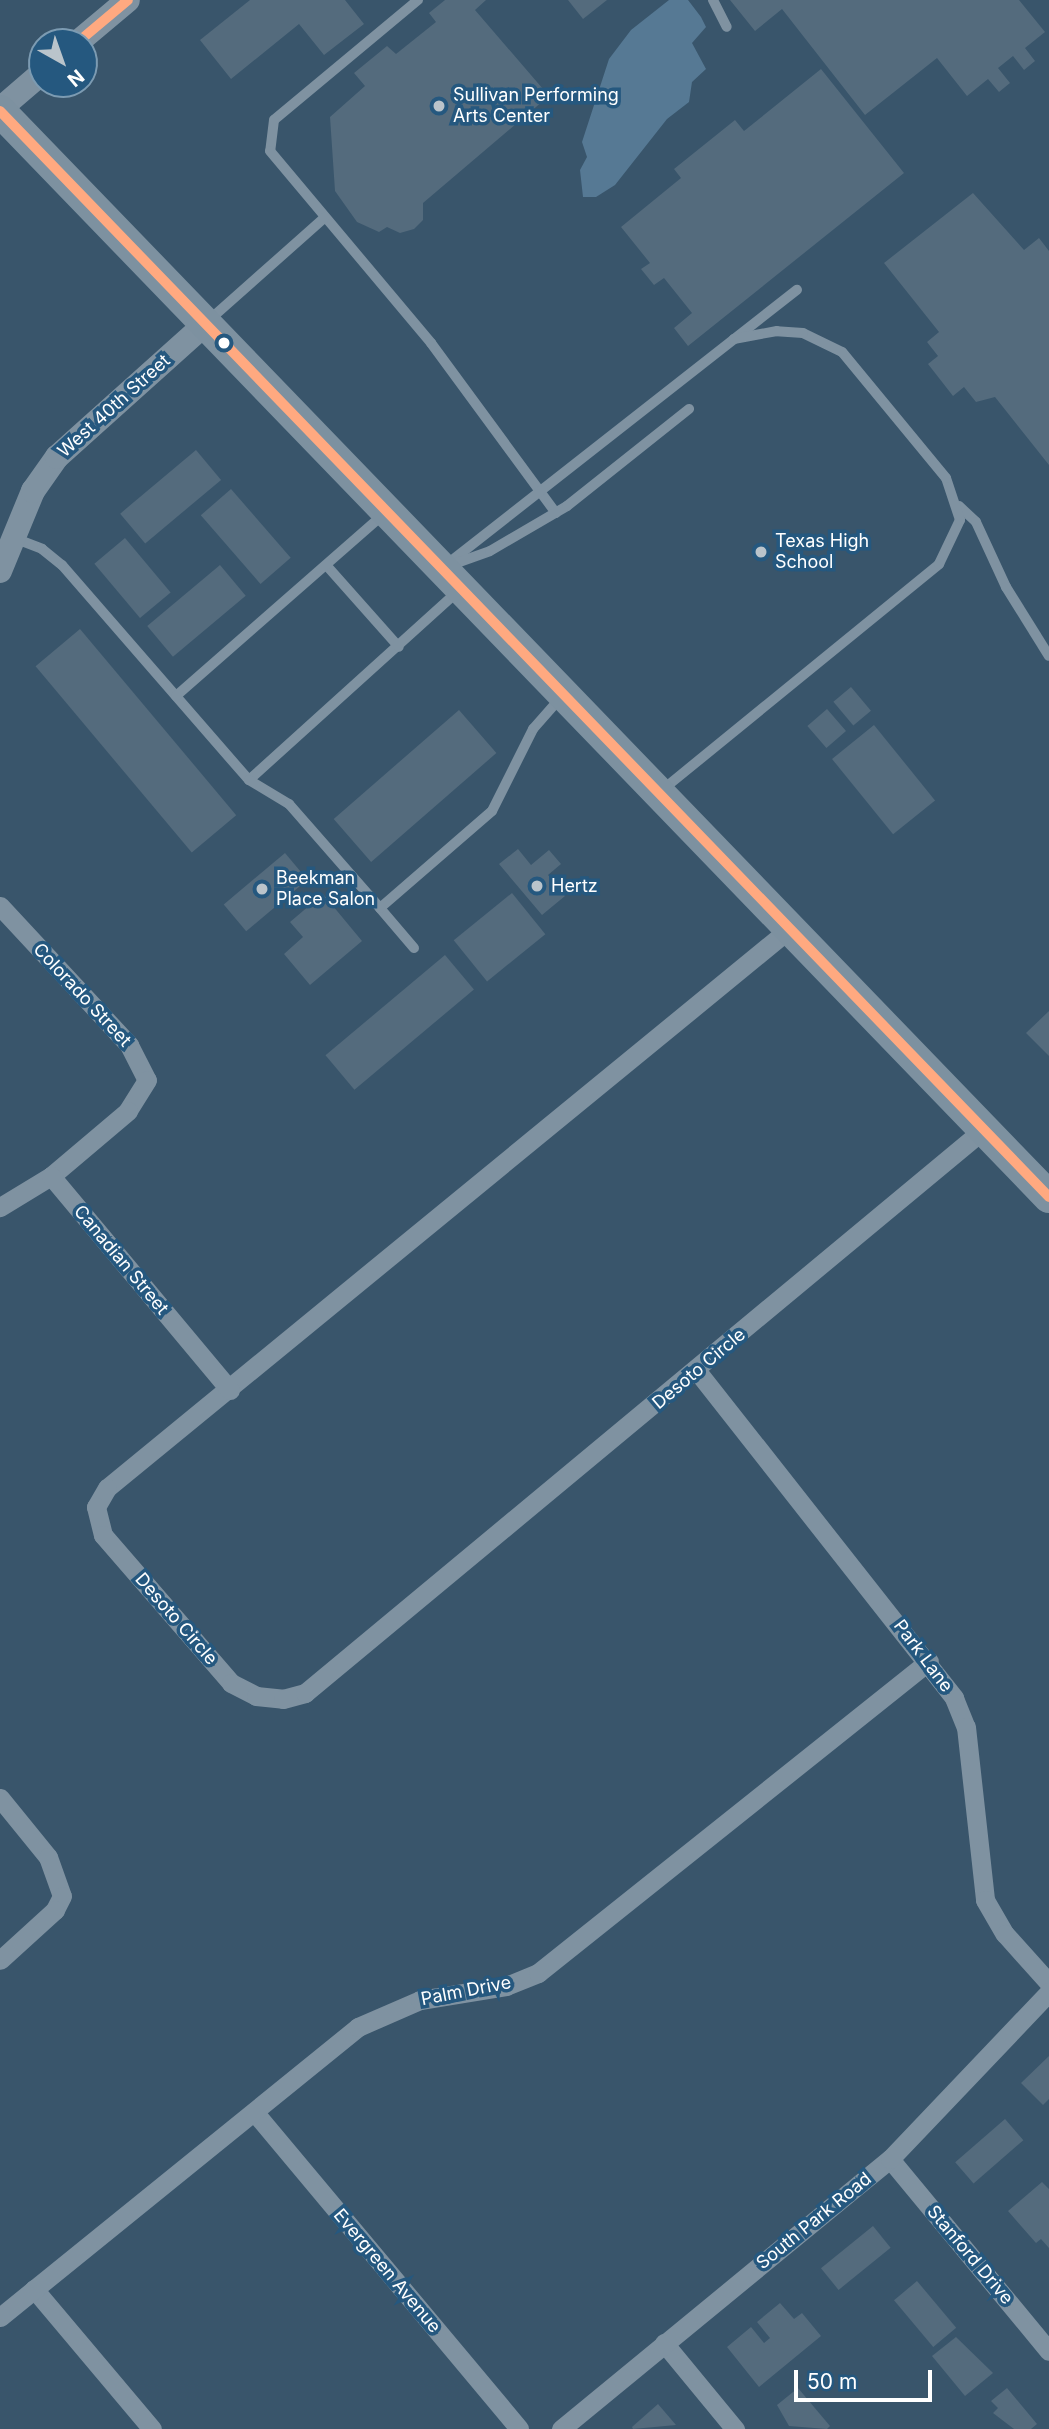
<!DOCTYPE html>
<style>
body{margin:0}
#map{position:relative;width:1049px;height:2429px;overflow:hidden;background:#39556b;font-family:Inter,sans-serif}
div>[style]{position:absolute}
.water>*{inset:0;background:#567994}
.building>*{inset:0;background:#546b7d;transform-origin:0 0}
.service>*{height:10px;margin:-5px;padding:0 5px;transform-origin:5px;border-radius:5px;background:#7f92a1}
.minor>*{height:19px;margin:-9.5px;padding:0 9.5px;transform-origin:9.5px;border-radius:9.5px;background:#7f92a1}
.tertiary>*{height:24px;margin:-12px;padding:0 12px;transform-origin:12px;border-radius:12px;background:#7f92a1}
.primary>*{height:32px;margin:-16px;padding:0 16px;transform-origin:16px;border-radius:16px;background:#7d91a0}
.bus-1>*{height:10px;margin:-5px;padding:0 5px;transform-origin:5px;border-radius:5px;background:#ffa980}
.dots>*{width:19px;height:19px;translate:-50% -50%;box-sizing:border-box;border:4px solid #25587f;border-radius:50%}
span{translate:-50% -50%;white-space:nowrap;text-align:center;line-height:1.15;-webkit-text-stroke:7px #25587f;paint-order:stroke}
.poi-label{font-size:18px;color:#fff}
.left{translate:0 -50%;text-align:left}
.street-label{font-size:18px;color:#fff}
.north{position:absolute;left:28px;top:28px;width:70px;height:70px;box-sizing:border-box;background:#25587f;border:2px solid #7c9bb2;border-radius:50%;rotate:140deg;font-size:19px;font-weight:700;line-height:28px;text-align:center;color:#fff}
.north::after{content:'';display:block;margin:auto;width:24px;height:32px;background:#bac4cb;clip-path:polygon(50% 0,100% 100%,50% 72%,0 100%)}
.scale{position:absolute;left:794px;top:2370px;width:138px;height:32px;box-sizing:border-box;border:4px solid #fff;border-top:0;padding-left:9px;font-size:21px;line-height:24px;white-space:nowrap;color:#fff;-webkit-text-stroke:5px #25587f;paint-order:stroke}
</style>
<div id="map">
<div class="water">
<i style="clip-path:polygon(669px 0,688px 0,701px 17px,706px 27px,692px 43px,706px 69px,692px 82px,689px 102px,667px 119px,615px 185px,596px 197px,583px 197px,580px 170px,587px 157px,582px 142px,609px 59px,631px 30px)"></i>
</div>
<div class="building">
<i style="clip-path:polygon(250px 0,345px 0,364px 24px,324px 55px,299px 24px,231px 79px,200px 40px)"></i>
<i style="clip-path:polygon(445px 0,486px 0,475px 10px,549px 96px,423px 203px,423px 220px,414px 229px,400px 233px,387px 227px,379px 232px,357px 222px,335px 191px,330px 117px,365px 86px,354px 73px,387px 46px,396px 54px,436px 22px,429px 13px)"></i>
<i style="clip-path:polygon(568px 0,607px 0,583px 19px)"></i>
<i style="clip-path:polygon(730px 0,1019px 0,1045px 32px,1025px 48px,1035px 61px,1024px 70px,1013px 56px,998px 68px,1010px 83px,999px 92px,988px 79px,967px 96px,937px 58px,865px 115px,782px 9px,755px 31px)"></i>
<i style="clip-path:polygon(821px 69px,904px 173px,688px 346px,674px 328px,692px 313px,664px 278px,654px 285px,641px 269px,650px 263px,621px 227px,681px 178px,674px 169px,735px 120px,744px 131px)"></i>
<i style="clip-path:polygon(973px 193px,1024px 250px,1039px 238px,1049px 251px,1049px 465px,995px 397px,976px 402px,964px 387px,953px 396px,928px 364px,938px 356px,927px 342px,939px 332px,884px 263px)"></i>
<i style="left:196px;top:450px;width:39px;height:99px;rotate:50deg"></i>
<i style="left:231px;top:489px;width:91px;height:40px;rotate:49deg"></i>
<i style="left:125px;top:538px;width:71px;height:40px;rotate:50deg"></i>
<i style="left:220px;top:565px;width:40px;height:95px;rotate:50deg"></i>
<i style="left:80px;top:629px;width:243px;height:58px;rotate:50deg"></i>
<i style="left:851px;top:687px;width:31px;height:23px;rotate:50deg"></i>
<i style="left:827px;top:709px;width:29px;height:26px;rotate:49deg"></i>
<i style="left:459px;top:710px;width:57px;height:166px;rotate:49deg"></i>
<i style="left:874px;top:725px;width:97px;height:54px;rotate:51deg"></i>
<i style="clip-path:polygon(518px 849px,531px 865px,549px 850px,561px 864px,548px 875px,565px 896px,542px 915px,499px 864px)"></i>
<i style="left:285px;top:853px;width:35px;height:80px;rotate:50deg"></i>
<i style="left:512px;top:893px;width:53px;height:75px;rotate:51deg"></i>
<i style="clip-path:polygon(323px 894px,362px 941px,310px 985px,284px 954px,303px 937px,290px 922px)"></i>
<i style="left:445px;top:955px;width:45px;height:156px;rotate:50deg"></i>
<i style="clip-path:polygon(1049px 1011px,1049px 1056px,1026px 1033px)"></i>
<i style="clip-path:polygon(1049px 2056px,1049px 2099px,1043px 2105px,1021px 2083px)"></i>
<i style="left:1005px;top:2119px;width:28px;height:66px;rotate:49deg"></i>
<i style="clip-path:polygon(1042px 2182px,1049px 2189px,1049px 2248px,1041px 2239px,1036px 2243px,1008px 2211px)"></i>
<i style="left:873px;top:2226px;width:28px;height:67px;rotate:51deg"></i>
<i style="left:917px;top:2281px;width:61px;height:30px;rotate:50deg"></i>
<i style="clip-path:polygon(780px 2303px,794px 2319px,802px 2313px,821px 2336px,759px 2387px,727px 2347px,751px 2327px,764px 2343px,770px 2338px,757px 2322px)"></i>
<i style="clip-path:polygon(956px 2337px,993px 2373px,965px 2396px,932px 2356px)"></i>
<i style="clip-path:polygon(798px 2388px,830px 2426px,827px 2429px,789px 2426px,777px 2405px)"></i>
<i style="clip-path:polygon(1007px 2388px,1037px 2424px,1031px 2429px,1014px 2429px,993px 2413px,998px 2408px,991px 2401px)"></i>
<i style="clip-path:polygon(658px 2404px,676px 2425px,633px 2429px,632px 2427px)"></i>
</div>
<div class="service">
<i style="left:418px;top:0;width:187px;rotate:140.2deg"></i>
<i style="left:274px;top:120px;width:31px;rotate:97deg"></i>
<i style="left:270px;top:151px;width:251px;rotate:50deg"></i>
<i style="left:431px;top:343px;width:211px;rotate:53.7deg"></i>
<i style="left:713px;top:0;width:30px;rotate:63deg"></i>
<i style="left:207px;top:322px;width:157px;rotate:-41.6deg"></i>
<i style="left:959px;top:506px;width:23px;rotate:43deg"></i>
<i style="left:976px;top:522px;width:72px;rotate:65.2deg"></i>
<i style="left:1006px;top:587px;width:81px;rotate:58.1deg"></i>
<i style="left:14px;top:538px;width:30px;rotate:21deg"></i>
<i style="left:42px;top:549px;width:26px;rotate:39deg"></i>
<i style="left:62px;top:565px;width:285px;rotate:49deg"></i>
<i style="left:249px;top:780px;width:280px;rotate:-42.1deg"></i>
<i style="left:446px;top:565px;width:446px;rotate:-38.1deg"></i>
<i style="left:451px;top:565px;width:41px;rotate:-19.7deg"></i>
<i style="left:490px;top:551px;width:89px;rotate:-30.3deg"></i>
<i style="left:567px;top:506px;width:156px;rotate:-38.5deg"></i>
<i style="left:327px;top:566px;width:108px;rotate:48.4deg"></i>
<i style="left:176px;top:696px;width:275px;rotate:-41.2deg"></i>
<i style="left:249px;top:780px;width:47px;rotate:31deg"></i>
<i style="left:289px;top:804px;width:138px;rotate:48.8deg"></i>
<i style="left:661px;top:791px;width:359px;rotate:-39.2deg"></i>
<i style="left:939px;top:564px;width:49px;rotate:-64.5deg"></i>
<i style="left:960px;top:520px;width:44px;rotate:-108.4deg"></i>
<i style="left:946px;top:478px;width:163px;rotate:-129.5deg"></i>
<i style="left:842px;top:352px;width:43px;rotate:-154deg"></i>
<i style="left:803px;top:333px;width:26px;rotate:-176deg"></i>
<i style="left:777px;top:331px;width:44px;rotate:169.5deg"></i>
<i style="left:414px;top:948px;width:52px;rotate:-130.4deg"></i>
<i style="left:380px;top:908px;width:148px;rotate:-40.9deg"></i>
<i style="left:492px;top:811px;width:92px;rotate:-63.4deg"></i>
<i style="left:533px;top:729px;width:44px;rotate:-48.7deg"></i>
</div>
<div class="minor">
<i style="left:0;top:906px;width:190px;rotate:47.1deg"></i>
<i style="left:129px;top:1045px;width:39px;rotate:63deg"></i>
<i style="left:147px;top:1080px;width:36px;rotate:122deg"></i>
<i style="left:128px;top:1111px;width:101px;rotate:139.8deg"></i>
<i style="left:51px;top:1176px;width:60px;rotate:148.7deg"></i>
<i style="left:788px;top:930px;width:880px;rotate:140.67deg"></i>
<i style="left:107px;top:1488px;width:22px;rotate:120deg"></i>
<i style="left:96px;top:1507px;width:29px;rotate:76deg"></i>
<i style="left:103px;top:1535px;width:196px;rotate:49.1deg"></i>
<i style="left:231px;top:1683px;width:28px;rotate:27deg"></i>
<i style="left:256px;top:1696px;width:27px;rotate:6deg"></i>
<i style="left:283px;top:1699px;width:23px;rotate:-15deg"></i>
<i style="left:305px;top:1693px;width:881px;rotate:-39.71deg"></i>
<i style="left:51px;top:1176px;width:279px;rotate:50.1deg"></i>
<i style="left:697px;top:1371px;width:416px;rotate:51.8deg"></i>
<i style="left:954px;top:1698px;width:31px;rotate:68deg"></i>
<i style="left:966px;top:1727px;width:174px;rotate:83.7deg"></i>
<i style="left:985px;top:1900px;width:39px;rotate:60deg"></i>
<i style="left:1005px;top:1934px;width:66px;rotate:48.1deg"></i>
<i style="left:0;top:1798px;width:76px;rotate:50.9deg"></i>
<i style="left:48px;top:1857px;width:41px;rotate:70.3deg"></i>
<i style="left:62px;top:1896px;width:16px;rotate:117deg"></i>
<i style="left:55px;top:1910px;width:74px;rotate:137.7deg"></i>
<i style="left:256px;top:2114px;width:410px;rotate:50.1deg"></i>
<i style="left:890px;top:2159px;width:249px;rotate:50.4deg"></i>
<i style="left:34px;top:2289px;width:183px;rotate:49.9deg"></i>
<i style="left:0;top:2317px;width:461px;rotate:-39deg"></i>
<i style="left:358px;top:2027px;width:68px;rotate:-23.5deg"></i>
<i style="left:420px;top:2000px;width:87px;rotate:-9.2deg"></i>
<i style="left:506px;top:1986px;width:35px;rotate:-22deg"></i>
<i style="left:538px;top:1973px;width:500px;rotate:-38.59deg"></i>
<i style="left:664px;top:2343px;width:112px;rotate:50.5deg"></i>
<i style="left:561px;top:2429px;width:426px;rotate:-39.4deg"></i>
<i style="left:890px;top:2159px;width:231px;rotate:-46.4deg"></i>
</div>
<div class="tertiary">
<i style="left:78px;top:42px;width:65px;rotate:-40deg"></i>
<i style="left:0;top:109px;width:55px;rotate:-40.6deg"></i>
<i style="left:0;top:571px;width:87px;rotate:-67.6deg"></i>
<i style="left:33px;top:491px;width:42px;rotate:-54.8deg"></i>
<i style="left:57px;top:457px;width:199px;rotate:-41.9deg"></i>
</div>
<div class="primary">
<i style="left:0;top:111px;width:1510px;rotate:45.99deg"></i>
</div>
<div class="bus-1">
<i style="left:78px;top:42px;width:65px;rotate:-40deg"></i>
<i style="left:0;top:111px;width:1510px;rotate:45.99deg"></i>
</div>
<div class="dots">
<i style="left:439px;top:106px;background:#bac4cb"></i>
<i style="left:224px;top:343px;background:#fff"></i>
<i style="left:761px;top:552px;background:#bac4cb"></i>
<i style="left:537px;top:886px;background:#bac4cb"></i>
<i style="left:262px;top:889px;background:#bac4cb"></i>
</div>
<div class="poi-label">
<span class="left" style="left:453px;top:106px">Sullivan Performing<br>Arts Center</span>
<span class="left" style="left:775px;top:552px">Texas High<br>School</span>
<span class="left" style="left:276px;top:889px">Beekman<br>Place Salon</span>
<span class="left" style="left:551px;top:886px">Hertz</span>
</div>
<div class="street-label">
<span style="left:114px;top:406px;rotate:-42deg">West 40th Street</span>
<span style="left:82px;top:995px;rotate:47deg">Colorado Street</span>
<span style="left:121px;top:1260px;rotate:50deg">Canadian Street</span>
<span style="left:699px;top:1369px;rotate:-40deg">Desoto Circle</span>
<span style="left:176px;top:1619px;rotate:49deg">Desoto Circle</span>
<span style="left:923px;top:1656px;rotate:53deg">Park Lane</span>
<span style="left:466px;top:1991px;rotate:-11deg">Palm Drive</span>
<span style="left:814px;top:2221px;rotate:-39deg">South Park Road</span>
<span style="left:970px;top:2255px;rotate:50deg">Stanford Drive</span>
<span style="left:387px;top:2271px;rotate:50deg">Evergreen Avenue</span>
</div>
<div class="north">N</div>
<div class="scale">50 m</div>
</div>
